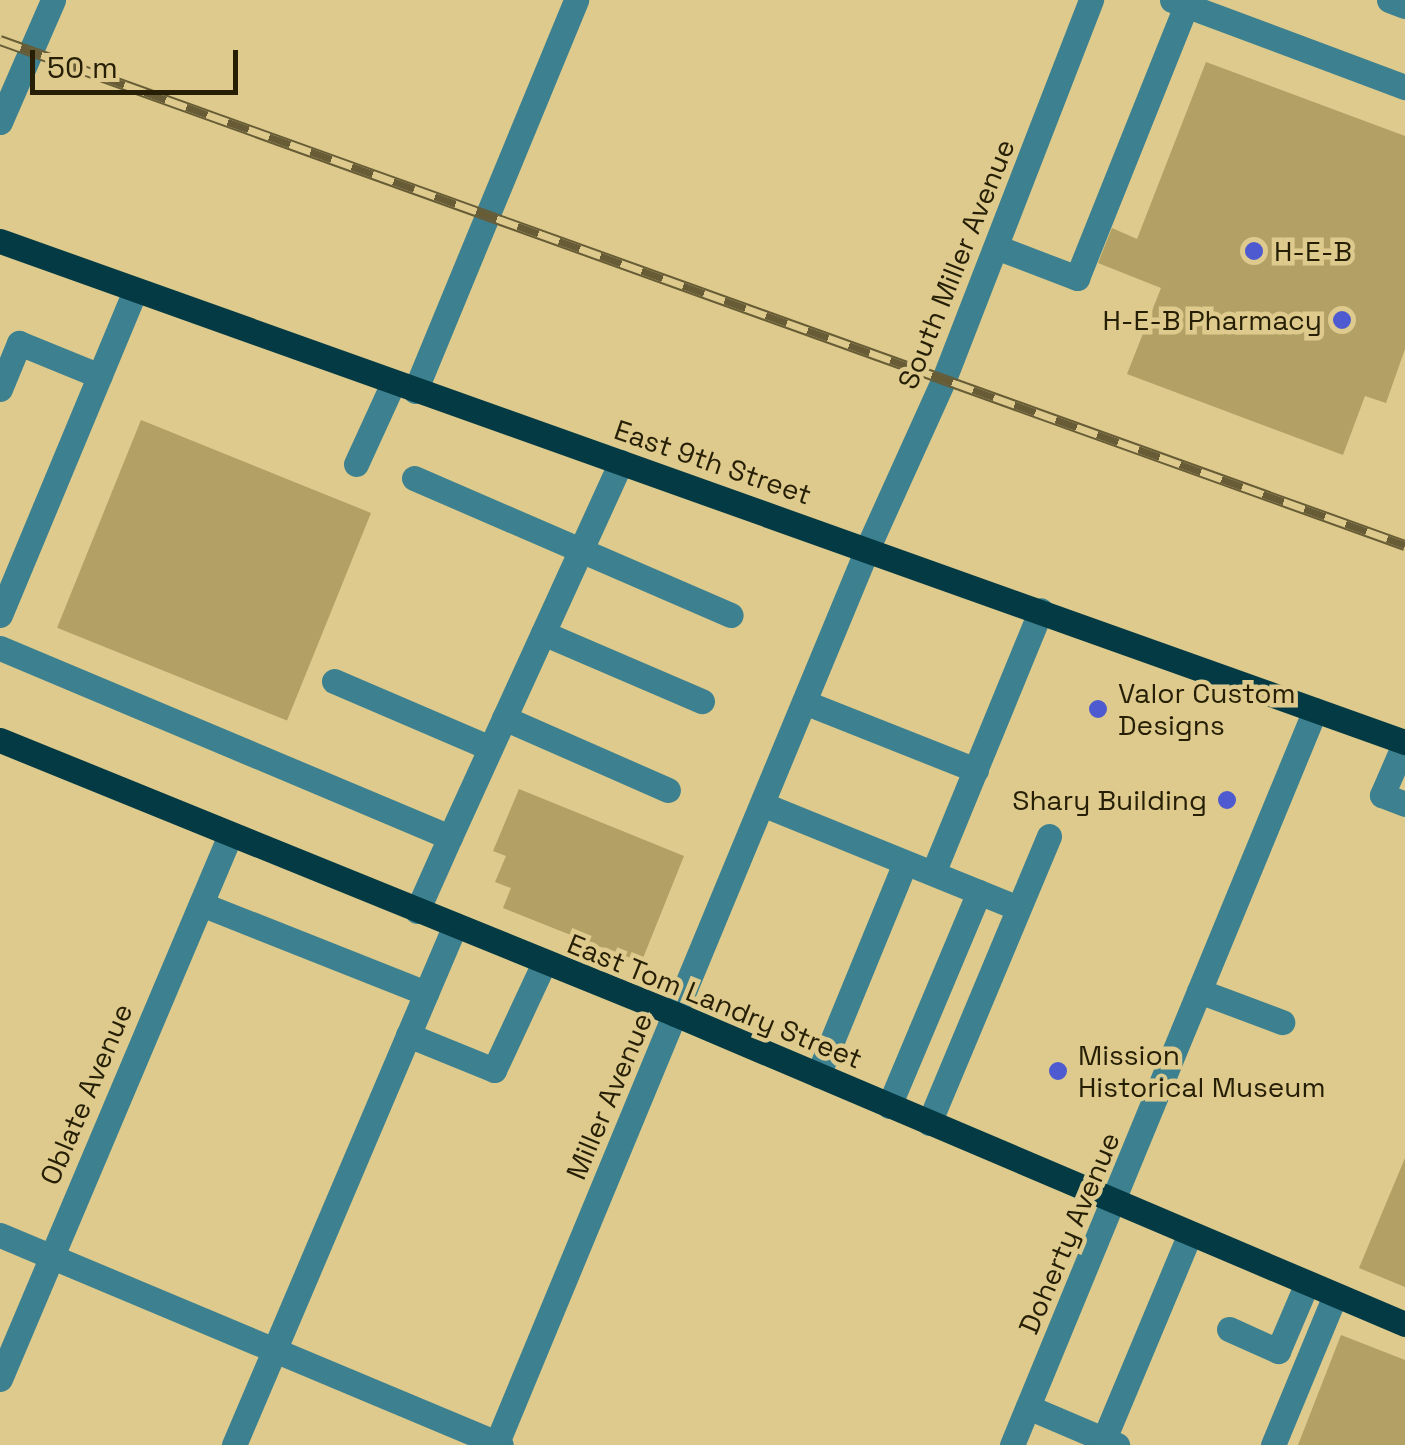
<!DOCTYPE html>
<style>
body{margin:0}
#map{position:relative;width:1405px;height:1445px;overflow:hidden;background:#ddca8c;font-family:"Space Grotesk",sans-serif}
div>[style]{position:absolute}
.building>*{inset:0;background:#b2a064;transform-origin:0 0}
.minor>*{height:25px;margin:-12.5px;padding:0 12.5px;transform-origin:12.5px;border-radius:12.5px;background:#3d8190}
.major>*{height:25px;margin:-12.5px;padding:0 12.5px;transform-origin:12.5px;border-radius:12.5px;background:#033a44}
.rail>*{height:11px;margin-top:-5.5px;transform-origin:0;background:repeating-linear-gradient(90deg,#ddca8c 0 22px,#675c36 0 44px);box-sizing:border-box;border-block:2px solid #675c36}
.dots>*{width:28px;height:28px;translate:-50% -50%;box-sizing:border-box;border:5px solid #ddca8c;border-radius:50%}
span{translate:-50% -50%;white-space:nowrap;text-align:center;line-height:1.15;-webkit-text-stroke:9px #ddca8c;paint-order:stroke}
.poi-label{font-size:28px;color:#261f06}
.left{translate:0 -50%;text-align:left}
.right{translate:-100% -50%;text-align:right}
.street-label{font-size:28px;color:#261f06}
.scale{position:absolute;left:30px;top:50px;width:208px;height:45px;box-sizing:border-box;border:5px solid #261f06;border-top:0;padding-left:12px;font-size:30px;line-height:35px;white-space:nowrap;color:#261f06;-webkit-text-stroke:8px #ddca8c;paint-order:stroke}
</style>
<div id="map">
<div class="building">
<i style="clip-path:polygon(1206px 62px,1405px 136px,1405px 349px,1386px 403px,1365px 396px,1343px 455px,1127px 374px,1161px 288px,1098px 263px,1112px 228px,1137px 239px)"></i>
<i style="left:141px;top:420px;width:248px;height:224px;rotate:22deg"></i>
<i style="clip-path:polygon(519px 789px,684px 856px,641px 963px,503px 908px,511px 888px,495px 882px,506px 856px,493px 851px)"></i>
<i style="clip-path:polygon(1405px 1158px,1405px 1287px,1359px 1268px)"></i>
<i style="clip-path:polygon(1341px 1335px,1405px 1360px,1405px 1445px,1298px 1445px)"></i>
</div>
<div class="minor">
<i style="left:1172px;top:0;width:249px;rotate:20.5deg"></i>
<i style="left:1389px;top:0;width:17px;rotate:21deg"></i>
<i style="left:0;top:122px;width:133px;rotate:-66.5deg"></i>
<i style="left:996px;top:247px;width:87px;rotate:20.9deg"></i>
<i style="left:1077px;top:278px;width:294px;rotate:-68.2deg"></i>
<i style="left:0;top:389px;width:50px;rotate:-67.6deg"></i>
<i style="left:19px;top:343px;width:87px;rotate:22.2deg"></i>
<i style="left:415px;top:391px;width:423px;rotate:-67.6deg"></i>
<i style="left:356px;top:464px;width:89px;rotate:-65.4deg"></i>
<i style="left:414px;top:478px;width:345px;rotate:23.4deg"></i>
<i style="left:0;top:615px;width:352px;rotate:-67.4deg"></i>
<i style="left:543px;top:633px;width:173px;rotate:23.2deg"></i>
<i style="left:0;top:648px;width:488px;rotate:22.8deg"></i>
<i style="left:450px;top:837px;width:81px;rotate:114deg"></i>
<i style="left:334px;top:681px;width:170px;rotate:23.2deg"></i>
<i style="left:804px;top:702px;width:185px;rotate:21.6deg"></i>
<i style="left:504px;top:718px;width:179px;rotate:23.7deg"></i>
<i style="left:1405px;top:742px;width:58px;rotate:113.5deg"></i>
<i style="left:1382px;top:795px;width:25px;rotate:21deg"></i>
<i style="left:762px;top:804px;width:276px;rotate:22.1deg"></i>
<i style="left:450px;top:837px;width:412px;rotate:-65.5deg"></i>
<i style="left:933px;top:873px;width:284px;rotate:-67.7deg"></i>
<i style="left:201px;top:904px;width:242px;rotate:21.6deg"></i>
<i style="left:1199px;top:991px;width:89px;rotate:20.5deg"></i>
<i style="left:408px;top:1035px;width:93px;rotate:22.1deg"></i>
<i style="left:494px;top:1070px;width:118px;rotate:-65deg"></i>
<i style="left:818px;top:1075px;width:229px;rotate:-67.7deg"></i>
<i style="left:889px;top:1106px;width:232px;rotate:-67.2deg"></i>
<i style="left:929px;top:1123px;width:311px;rotate:-67.3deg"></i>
<i style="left:0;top:1235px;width:543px;rotate:22.74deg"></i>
<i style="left:1229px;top:1329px;width:54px;rotate:24.2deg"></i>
<i style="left:1278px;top:1351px;width:74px;rotate:-66.9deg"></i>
<i style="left:0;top:1379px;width:591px;rotate:-67.08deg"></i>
<i style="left:1028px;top:1407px;width:97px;rotate:23.1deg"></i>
<i style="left:1104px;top:1439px;width:220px;rotate:-67.3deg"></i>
<i style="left:234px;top:1445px;width:565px;rotate:-66.97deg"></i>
<i style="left:496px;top:1445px;width:972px;rotate:-67.5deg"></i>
<i style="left:868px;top:547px;width:184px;rotate:-65.7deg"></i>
<i style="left:944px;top:379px;width:407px;rotate:-68.8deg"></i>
<i style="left:1012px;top:1445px;width:795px;rotate:-67.6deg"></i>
<i style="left:1273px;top:1445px;width:162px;rotate:-67.5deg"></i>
</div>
<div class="major">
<i style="left:0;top:241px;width:1492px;rotate:19.63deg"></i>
<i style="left:0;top:740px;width:728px;rotate:22.09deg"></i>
<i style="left:675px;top:1014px;width:793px;rotate:23.01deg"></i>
</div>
<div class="rail">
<i style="left:0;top:40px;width:1493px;rotate:19.77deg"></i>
</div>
<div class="dots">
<i style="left:1254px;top:251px;background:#4d5ad0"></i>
<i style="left:1342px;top:320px;background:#4d5ad0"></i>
<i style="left:1098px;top:709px;background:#4d5ad0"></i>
<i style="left:1227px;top:800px;background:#4d5ad0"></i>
<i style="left:1058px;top:1071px;background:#4d5ad0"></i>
</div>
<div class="poi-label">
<span class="left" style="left:1274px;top:251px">H-E-B</span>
<span class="right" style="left:1322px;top:320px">H-E-B Pharmacy</span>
<span class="left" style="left:1118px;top:709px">Valor Custom<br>Designs</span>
<span class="right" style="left:1207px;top:800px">Shary Building</span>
<span class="left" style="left:1078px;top:1071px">Mission<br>Historical Museum</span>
</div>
<div class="street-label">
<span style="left:956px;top:264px;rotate:-68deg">South Miller Avenue</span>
<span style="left:713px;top:462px;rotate:19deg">East 9th Street</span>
<span style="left:715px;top:1001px;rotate:22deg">East Tom Landry Street</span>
<span style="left:86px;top:1094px;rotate:-67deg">Oblate Avenue</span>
<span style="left:609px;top:1096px;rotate:-67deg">Miller Avenue</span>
<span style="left:1069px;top:1233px;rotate:-67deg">Doherty Avenue</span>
</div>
<div class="scale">50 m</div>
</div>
